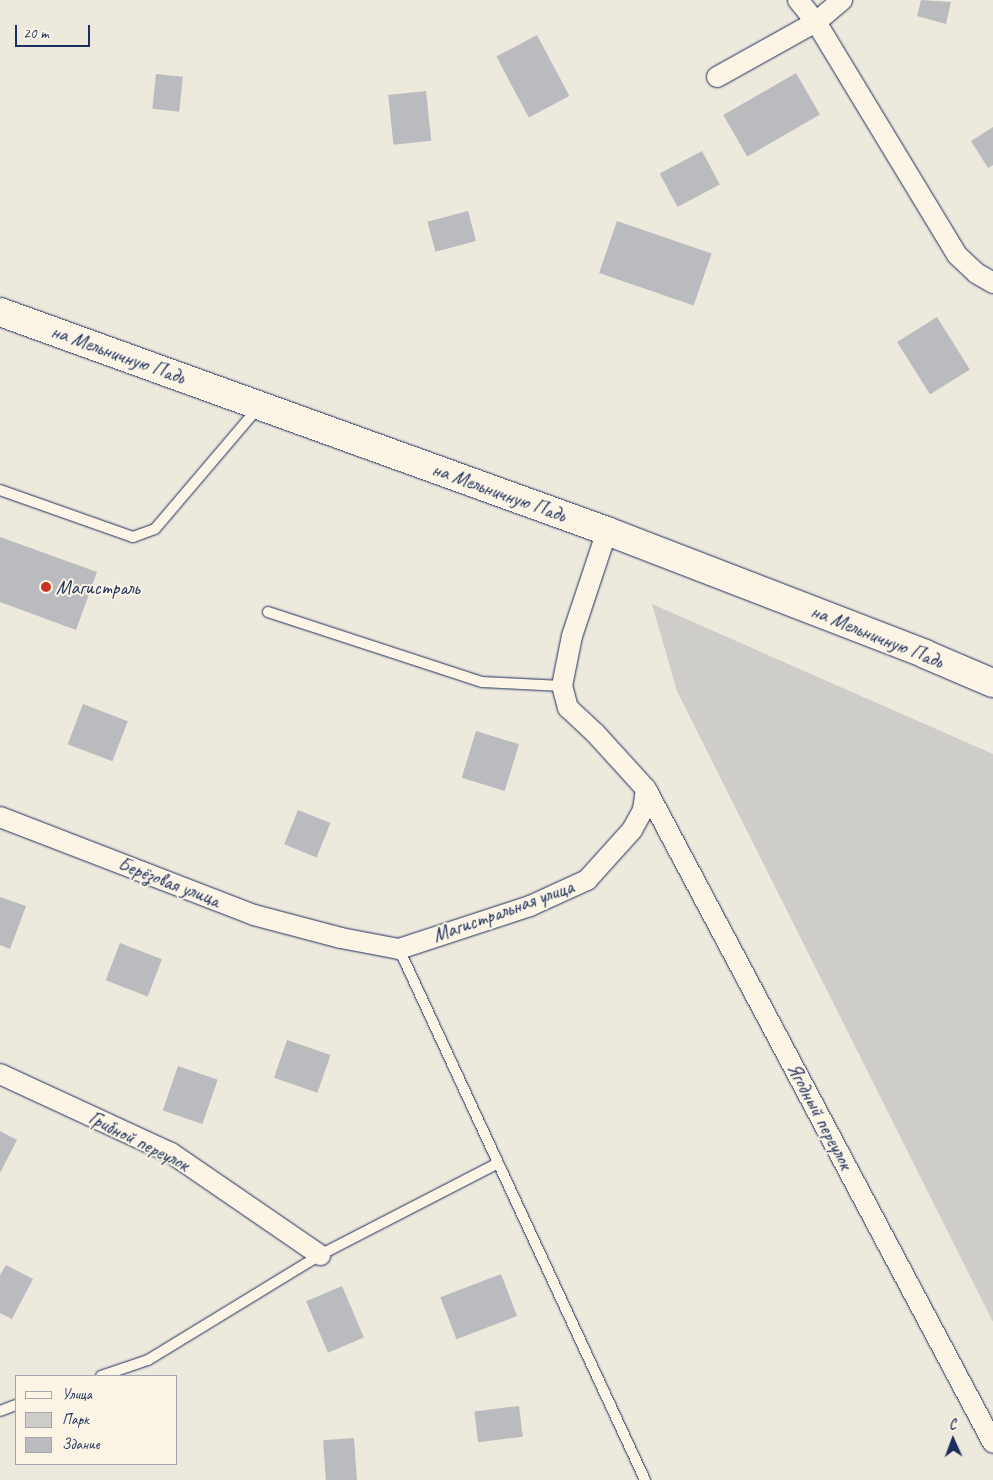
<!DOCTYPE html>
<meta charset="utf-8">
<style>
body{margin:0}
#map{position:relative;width:993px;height:1480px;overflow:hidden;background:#eee9dd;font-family:Caveat,sans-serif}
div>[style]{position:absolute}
.green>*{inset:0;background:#cfcdca}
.building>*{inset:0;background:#babbbe;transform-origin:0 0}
.roads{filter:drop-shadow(0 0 1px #1b2f5e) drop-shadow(0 0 1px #1b2f5e)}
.lane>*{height:10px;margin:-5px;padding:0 5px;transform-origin:5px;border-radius:5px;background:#fcf5e5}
.street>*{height:20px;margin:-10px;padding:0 10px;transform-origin:10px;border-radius:10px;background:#fcf5e5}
.secondary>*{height:28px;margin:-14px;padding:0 14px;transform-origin:14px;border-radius:14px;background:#fcf5e5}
.dots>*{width:14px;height:14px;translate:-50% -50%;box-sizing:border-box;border:2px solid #fcf5e5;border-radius:50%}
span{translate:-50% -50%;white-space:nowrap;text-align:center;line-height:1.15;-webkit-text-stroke:4px #fcf5e5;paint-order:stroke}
.street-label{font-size:20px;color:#1b2f5e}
.poi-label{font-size:20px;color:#1b2f5e}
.left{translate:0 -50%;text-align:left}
.legend{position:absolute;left:15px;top:1375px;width:162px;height:90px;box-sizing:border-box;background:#fcf5e5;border:1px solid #a2a6af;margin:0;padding:6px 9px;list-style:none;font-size:15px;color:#1b2f5e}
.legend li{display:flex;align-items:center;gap:10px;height:25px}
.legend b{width:25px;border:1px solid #a2a6af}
.north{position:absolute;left:928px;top:1415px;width:50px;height:50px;-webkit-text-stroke:4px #fcf5e5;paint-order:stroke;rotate:358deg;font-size:14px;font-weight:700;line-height:20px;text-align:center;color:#1b2f5e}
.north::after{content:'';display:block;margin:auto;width:18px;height:22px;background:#1b2f5e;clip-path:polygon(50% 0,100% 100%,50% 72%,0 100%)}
.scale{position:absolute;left:15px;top:25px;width:75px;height:22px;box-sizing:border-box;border:2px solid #1b2f5e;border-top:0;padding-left:6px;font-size:15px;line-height:18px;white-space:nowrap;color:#1b2f5e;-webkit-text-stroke:4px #fcf5e5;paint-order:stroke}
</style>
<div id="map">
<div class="green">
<i style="clip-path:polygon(652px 604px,993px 754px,993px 1322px,677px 691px)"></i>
</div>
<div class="building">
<i style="clip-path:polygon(921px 0,951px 2px,946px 24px,917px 16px)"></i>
<i style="left:537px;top:35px;width:69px;height:46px;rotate:62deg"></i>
<i style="left:796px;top:73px;width:48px;height:84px;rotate:60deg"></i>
<i style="left:156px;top:74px;width:27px;height:35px;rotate:6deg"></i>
<i style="left:426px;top:91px;width:50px;height:38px;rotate:84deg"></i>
<i style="clip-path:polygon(993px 127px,993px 165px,988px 168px,971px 141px)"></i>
<i style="left:702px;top:151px;width:38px;height:48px;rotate:62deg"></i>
<i style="left:468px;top:211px;width:31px;height:42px;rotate:75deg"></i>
<i style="left:617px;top:221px;width:100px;height:55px;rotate:19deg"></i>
<i style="left:937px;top:317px;width:62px;height:47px;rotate:58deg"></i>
<i style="clip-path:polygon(0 537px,97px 572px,76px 630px,0 602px)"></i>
<i style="left:83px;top:704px;width:48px;height:43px;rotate:21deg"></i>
<i style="left:476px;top:731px;width:45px;height:49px;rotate:17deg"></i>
<i style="left:298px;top:810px;width:35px;height:37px;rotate:22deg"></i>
<i style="clip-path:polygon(0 897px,26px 906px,10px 949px,0 945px)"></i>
<i style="left:120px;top:943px;width:45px;height:40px;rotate:21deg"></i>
<i style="left:287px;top:1040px;width:46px;height:40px;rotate:19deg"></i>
<i style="left:178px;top:1066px;width:42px;height:47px;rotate:19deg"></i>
<i style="clip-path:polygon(0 1131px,17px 1140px,0 1173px)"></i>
<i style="clip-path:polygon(6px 1265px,33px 1279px,12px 1319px,0 1313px,0 1275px)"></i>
<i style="left:501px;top:1274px;width:45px;height:65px;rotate:69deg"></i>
<i style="left:342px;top:1286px;width:56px;height:39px;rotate:67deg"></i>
<i style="left:519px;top:1406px;width:31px;height:45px;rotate:83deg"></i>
<i style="left:354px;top:1438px;width:42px;height:31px;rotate:86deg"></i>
</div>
<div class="roads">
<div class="lane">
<i style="left:0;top:490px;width:141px;rotate:19.5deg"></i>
<i style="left:133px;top:537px;width:23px;rotate:-20deg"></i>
<i style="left:155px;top:529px;width:159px;rotate:-49.6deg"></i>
<i style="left:268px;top:612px;width:225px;rotate:18.1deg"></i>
<i style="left:482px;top:682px;width:80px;rotate:2.9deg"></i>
<i style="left:399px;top:949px;width:585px;rotate:65.14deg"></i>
<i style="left:101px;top:1376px;width:50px;rotate:-18.8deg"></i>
<i style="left:148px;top:1360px;width:202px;rotate:-31.4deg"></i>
<i style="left:320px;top:1255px;width:200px;rotate:-27.3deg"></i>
<i style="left:0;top:1411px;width:17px;rotate:-21deg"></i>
</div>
<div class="street">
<i style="left:798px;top:0;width:28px;rotate:51deg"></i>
<i style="left:816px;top:22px;width:272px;rotate:58.8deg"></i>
<i style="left:957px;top:255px;width:26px;rotate:43deg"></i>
<i style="left:976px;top:273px;width:20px;rotate:30deg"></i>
<i style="left:717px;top:77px;width:113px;rotate:-29.1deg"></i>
<i style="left:816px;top:22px;width:34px;rotate:-40deg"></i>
<i style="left:646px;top:789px;width:740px;rotate:62.05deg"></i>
<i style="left:0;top:817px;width:272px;rotate:21.1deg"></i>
<i style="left:254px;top:915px;width:90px;rotate:14.8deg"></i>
<i style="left:341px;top:938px;width:59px;rotate:10.7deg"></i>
<i style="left:399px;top:949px;width:138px;rotate:-18.2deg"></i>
<i style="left:530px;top:906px;width:63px;rotate:-24.5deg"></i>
<i style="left:587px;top:880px;width:67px;rotate:-48deg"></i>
<i style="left:632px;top:830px;width:23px;rotate:-61deg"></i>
<i style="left:643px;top:810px;width:21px;rotate:-82deg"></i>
<i style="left:646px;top:789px;width:76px;rotate:-132.3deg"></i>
<i style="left:595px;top:733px;width:37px;rotate:-137deg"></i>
<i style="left:568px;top:708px;width:23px;rotate:-105deg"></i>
<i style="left:562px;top:686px;width:51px;rotate:-78.7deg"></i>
<i style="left:572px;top:636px;width:111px;rotate:-71.6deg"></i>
<i style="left:0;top:1074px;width:188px;rotate:24.8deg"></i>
<i style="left:171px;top:1153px;width:181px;rotate:34.4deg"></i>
</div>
<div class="secondary">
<i style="left:0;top:312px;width:645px;rotate:19.84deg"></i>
<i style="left:607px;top:531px;width:341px;rotate:21.1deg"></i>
<i style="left:925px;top:654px;width:74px;rotate:23.1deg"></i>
</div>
</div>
<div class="dots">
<i style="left:46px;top:587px;background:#c8321e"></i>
</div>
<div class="street-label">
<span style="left:118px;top:354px;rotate:20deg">на Мельничную Падь</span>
<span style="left:499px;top:492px;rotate:20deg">на Мельничную Падь</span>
<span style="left:877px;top:636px;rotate:22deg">на Мельничную Падь</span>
<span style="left:169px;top:882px;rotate:21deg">Берёзовая улица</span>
<span style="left:503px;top:911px;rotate:-20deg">Магистральная улица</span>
<span style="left:820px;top:1116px;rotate:62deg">Ягодный переулок</span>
<span style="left:139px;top:1141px;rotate:27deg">Грибной переулок</span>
</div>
<div class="poi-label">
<span class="left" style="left:56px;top:587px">Магистраль</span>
</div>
<ul class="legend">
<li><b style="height:6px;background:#fcf5e5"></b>Улица</li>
<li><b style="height:14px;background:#cfcdca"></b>Парк</li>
<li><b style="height:14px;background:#babbbe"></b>Здание</li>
</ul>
<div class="north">С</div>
<div class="scale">20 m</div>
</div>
